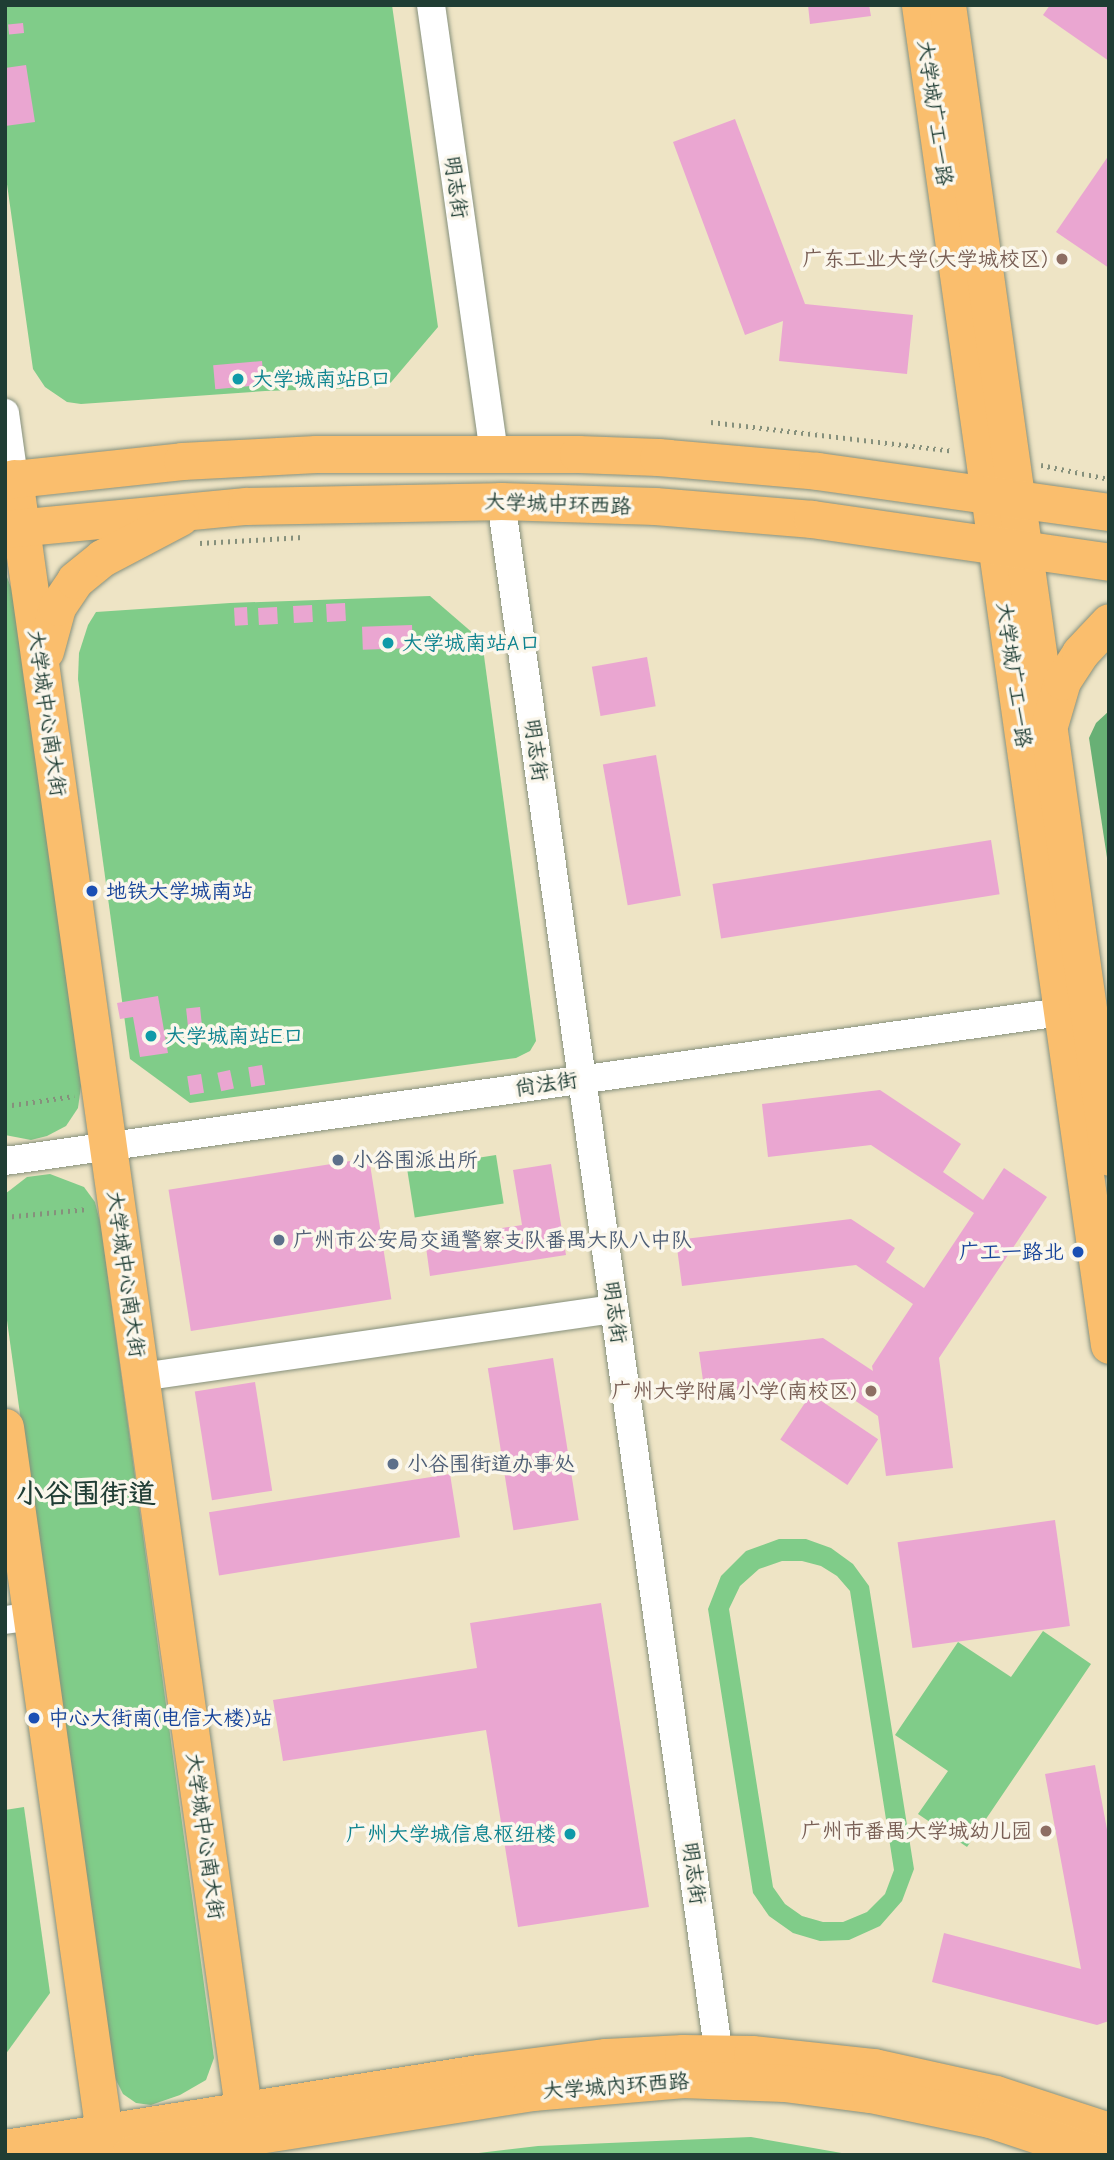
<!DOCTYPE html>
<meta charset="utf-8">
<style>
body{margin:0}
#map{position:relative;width:1114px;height:2160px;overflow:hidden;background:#eee4c5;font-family:"Comic Neue","LXGW WenKai TC",sans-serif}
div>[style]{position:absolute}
.green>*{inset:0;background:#80cc89;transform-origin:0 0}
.forest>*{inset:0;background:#68b075}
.building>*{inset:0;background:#eaa6d1;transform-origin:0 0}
.path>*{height:4.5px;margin-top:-2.25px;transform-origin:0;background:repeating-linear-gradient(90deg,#86907c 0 2px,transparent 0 7px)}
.roads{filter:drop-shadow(0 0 2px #86907c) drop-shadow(0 0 2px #86907c)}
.minor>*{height:28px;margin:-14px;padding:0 14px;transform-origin:14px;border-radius:14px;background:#fff}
.major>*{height:37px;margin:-18.5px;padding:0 18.5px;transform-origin:18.5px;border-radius:18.5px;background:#fabe6d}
.dots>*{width:19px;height:19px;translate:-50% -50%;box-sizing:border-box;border:4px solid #fbf7ec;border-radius:50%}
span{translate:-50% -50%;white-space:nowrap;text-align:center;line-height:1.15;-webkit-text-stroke:7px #fbf7ec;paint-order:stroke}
.street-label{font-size:21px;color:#1f3d34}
.education-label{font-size:21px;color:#785e54}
.right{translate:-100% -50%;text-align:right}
.culture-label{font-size:21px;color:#0d838f}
.left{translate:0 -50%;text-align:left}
.transit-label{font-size:21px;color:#164399}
.service-label{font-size:21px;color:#4e5e75}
.district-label{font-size:28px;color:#1f3d34;font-weight:700}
.frame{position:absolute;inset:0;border:7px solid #1f3d34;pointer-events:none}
</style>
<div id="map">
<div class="green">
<i style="clip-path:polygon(5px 5px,392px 5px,438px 327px,387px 387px,265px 391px,81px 404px,67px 402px,45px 387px,33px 369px,5px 170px)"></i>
<i style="clip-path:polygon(5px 572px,14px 595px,81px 1086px,78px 1108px,66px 1126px,47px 1136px,31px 1140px,5px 1135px)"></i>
<i style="clip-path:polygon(430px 596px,482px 641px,536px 1041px,530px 1051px,516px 1058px,190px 1103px,130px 1059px,78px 679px,79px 653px,88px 625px,96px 612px,230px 603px)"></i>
<i style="left:496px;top:1155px;width:49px;height:90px;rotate:81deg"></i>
<i style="clip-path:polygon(50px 1174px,84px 1187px,95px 1202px,101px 1226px,214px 2058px,206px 2080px,180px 2095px,151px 2105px,136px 2103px,123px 2094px,111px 2070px,5px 1306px,5px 1194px,27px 1177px)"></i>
<i style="clip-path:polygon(evenodd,779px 1539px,806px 1539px,831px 1548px,853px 1564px,869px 1586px,914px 1869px,902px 1901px,880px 1926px,849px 1940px,820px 1941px,793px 1933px,769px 1916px,753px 1893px,708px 1609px,721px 1576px,746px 1551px,779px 1539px,802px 1561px,821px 1566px,837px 1576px,850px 1591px,894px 1870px,885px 1894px,867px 1912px,843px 1922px,823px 1922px,802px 1916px,785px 1904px,773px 1887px,729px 1609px,740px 1586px,759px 1569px,782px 1561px,802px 1561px)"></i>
<i style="clip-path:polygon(1043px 1631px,1091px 1664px,967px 1847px,918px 1814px,948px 1771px,895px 1735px,958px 1642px,1011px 1677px)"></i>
<i style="clip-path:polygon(24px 1807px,50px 1993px,5px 2055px,5px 1810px)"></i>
<i style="clip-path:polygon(751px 2137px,853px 2155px,462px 2155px,538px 2146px)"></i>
</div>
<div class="forest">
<i style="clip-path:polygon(1109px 711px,1109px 871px,1089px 738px,1096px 723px)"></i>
</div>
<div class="building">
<i style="clip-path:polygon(808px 5px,869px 5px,871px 16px,810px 24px)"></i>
<i style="clip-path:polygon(1050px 5px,1109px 5px,1109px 61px,1043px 15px)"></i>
<i style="left:23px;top:23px;width:10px;height:15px;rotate:84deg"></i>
<i style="clip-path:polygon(26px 65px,35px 122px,5px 126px,5px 68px)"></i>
<i style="clip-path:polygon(735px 119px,805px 304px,913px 315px,907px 374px,779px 361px,783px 321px,745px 335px,673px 142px)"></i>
<i style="clip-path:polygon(1109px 155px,1109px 268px,1056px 232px)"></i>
<i style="left:262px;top:361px;width:24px;height:49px;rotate:85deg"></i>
<i style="left:345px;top:603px;width:18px;height:19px;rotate:87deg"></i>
<i style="left:312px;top:605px;width:17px;height:19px;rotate:87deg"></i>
<i style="left:247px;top:607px;width:18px;height:13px;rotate:87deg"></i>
<i style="left:277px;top:607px;width:17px;height:19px;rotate:87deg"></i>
<i style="left:412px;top:625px;width:23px;height:50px;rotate:88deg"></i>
<i style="left:647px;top:657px;width:50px;height:56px;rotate:80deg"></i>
<i style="left:656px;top:755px;width:143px;height:54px;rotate:80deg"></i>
<i style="left:991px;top:840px;width:55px;height:282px;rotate:81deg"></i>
<i style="clip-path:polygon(158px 996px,168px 1053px,140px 1057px,133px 1017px,120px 1019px,117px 1003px)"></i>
<i style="left:200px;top:1007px;width:18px;height:14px;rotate:84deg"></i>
<i style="left:262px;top:1065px;width:20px;height:14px;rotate:81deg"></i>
<i style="left:230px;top:1070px;width:19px;height:13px;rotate:78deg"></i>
<i style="left:201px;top:1074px;width:19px;height:14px;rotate:81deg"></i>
<i style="clip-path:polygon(880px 1090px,961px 1144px,943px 1172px,983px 1200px,1004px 1168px,1047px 1197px,939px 1358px,953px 1468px,886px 1476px,878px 1416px,826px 1381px,705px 1395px,699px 1352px,823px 1338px,873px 1371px,872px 1366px,913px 1304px,856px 1265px,682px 1286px,676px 1240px,851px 1219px,895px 1248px,886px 1262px,924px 1288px,974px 1213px,871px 1145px,768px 1157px,762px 1104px)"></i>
<i style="left:369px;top:1158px;width:143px;height:203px;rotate:81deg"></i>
<i style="clip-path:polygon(551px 1164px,566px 1255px,430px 1276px,425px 1240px,522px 1225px,513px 1170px)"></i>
<i style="left:553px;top:1358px;width:164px;height:66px;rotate:81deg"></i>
<i style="left:255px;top:1382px;width:110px;height:61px;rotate:81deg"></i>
<i style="left:811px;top:1394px;width:81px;height:55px;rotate:34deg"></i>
<i style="left:450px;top:1474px;width:64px;height:244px;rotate:81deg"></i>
<i style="left:1055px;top:1520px;width:107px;height:159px;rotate:82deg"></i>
<i style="clip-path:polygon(601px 1603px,649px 1907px,518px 1927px,486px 1730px,283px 1761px,273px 1700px,477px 1668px,470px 1623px)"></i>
<i style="clip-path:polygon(1095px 1765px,1109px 1840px,1109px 2021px,1097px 2025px,932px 1982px,944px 1933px,1081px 1969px,1045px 1774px)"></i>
</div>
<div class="path">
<i style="left:711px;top:422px;width:244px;rotate:6.8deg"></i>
<i style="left:1041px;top:465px;width:69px;rotate:11.6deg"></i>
<i style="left:200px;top:543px;width:103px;rotate:-3.3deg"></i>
<i style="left:5px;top:1106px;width:70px;rotate:-8.2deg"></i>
<i style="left:5px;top:1217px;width:83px;rotate:-5.5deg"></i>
</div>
<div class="roads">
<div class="minor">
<i style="left:431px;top:5px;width:451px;rotate:82deg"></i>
<i style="left:5px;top:413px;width:66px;rotate:82.1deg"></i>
<i style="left:501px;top:501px;width:1585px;rotate:82.02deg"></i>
<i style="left:5px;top:1161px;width:1088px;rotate:-8.03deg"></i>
<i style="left:141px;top:1377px;width:478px;rotate:-8.2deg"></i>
<i style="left:5px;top:1620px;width:27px;rotate:-8deg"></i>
</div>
<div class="major">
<i style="left:920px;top:5px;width:1353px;rotate:81.97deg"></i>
<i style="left:947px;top:5px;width:1163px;rotate:82deg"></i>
<i style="left:14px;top:478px;width:1674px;rotate:82deg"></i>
<i style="left:5px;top:480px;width:178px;rotate:-6.1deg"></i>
<i style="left:182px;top:461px;width:134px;rotate:-3deg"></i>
<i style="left:316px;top:454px;width:262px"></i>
<i style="left:578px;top:454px;width:80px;rotate:2.1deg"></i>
<i style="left:658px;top:457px;width:160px;rotate:5deg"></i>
<i style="left:817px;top:471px;width:295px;rotate:8deg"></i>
<i style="left:5px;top:529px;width:242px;rotate:-5.5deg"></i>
<i style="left:246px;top:506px;width:255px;rotate:-1.1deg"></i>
<i style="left:501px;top:501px;width:154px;rotate:1.9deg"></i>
<i style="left:655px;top:506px;width:158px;rotate:4.7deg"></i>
<i style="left:812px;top:519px;width:300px;rotate:8.2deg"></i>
<i style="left:45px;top:651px;width:46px;rotate:-74.7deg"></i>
<i style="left:57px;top:607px;width:32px;rotate:-56deg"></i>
<i style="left:75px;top:580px;width:35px;rotate:-39deg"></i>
<i style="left:102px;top:558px;width:88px;rotate:-27.7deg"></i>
<i style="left:1050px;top:722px;width:43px;rotate:-73.7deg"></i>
<i style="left:1062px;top:681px;width:33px;rotate:-57deg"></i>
<i style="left:1080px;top:653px;width:42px;rotate:-46.9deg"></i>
<i style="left:5px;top:1427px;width:735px;rotate:82.02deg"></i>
<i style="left:5px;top:2148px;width:480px;rotate:-9deg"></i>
<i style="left:479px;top:2073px;width:128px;rotate:-7.2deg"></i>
<i style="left:606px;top:2057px;width:77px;rotate:-3deg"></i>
<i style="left:683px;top:2053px;width:69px;rotate:0.8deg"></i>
<i style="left:752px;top:2054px;width:123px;rotate:6.1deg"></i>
<i style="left:874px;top:2067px;width:125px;rotate:12.5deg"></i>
<i style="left:996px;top:2094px;width:119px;rotate:18.1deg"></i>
<i style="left:130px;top:2155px;width:407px;rotate:-8.9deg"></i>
<i style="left:532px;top:2092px;width:152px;rotate:-4.9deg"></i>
<i style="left:683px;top:2079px;width:101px;rotate:2.3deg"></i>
<i style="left:784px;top:2083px;width:87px;rotate:7.3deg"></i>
<i style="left:870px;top:2094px;width:123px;rotate:11.8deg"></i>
<i style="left:990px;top:2119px;width:114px;rotate:18.4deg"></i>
</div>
</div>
<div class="dots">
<i style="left:1062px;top:259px;background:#8d6e63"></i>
<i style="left:238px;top:379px;background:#0f9aa8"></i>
<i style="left:388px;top:643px;background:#0f9aa8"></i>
<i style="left:92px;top:891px;background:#1a4fb4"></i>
<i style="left:151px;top:1036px;background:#0f9aa8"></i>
<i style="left:338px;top:1160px;background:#5c6f8a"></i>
<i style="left:279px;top:1240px;background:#5c6f8a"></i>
<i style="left:1078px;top:1252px;background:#1a4fb4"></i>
<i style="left:871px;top:1391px;background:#8d6e63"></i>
<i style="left:393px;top:1464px;background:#5c6f8a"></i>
<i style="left:34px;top:1718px;background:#1a4fb4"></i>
<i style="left:1046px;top:1831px;background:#8d6e63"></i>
<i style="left:570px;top:1834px;background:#0f9aa8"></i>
</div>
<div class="street-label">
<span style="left:935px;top:113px;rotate:82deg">大学城广工一路</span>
<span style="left:456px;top:187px;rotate:82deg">明志街</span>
<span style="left:558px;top:504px;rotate:2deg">大学城中环西路</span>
<span style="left:1014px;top:675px;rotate:82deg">大学城广工一路</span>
<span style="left:47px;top:713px;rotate:82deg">大学城中心南大街</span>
<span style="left:536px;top:750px;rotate:82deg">明志街</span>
<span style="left:546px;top:1084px;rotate:-8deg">尚法街</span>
<span style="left:126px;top:1274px;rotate:82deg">大学城中心南大街</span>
<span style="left:615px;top:1312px;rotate:82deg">明志街</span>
<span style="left:205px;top:1836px;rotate:82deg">大学城中心南大街</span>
<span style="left:694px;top:1873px;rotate:82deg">明志街</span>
<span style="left:616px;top:2086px;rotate:-4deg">大学城内环西路</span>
</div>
<div class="education-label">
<span class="right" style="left:1048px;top:259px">广东工业大学(大学城校区)</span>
<span class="right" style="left:857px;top:1391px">广州大学附属小学(南校区)</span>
<span class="right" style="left:1032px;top:1831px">广州市番禺大学城幼儿园</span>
</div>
<div class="culture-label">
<span class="left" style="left:252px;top:379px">大学城南站B口</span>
<span class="left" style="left:402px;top:643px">大学城南站A口</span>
<span class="left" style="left:165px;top:1036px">大学城南站E口</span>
<span class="right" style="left:556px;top:1834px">广州大学城信息枢纽楼</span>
</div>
<div class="transit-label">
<span class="left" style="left:106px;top:891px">地铁大学城南站</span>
<span class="right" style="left:1064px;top:1252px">广工一路北</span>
<span class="left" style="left:48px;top:1718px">中心大街南(电信大楼)站</span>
</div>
<div class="service-label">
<span class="left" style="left:352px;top:1160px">小谷围派出所</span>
<span class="left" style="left:293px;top:1240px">广州市公安局交通警察支队番禺大队八中队</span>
<span class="left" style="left:407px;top:1464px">小谷围街道办事处</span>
</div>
<div class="district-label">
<span style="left:86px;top:1494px">小谷围街道</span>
</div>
<div class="frame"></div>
</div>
